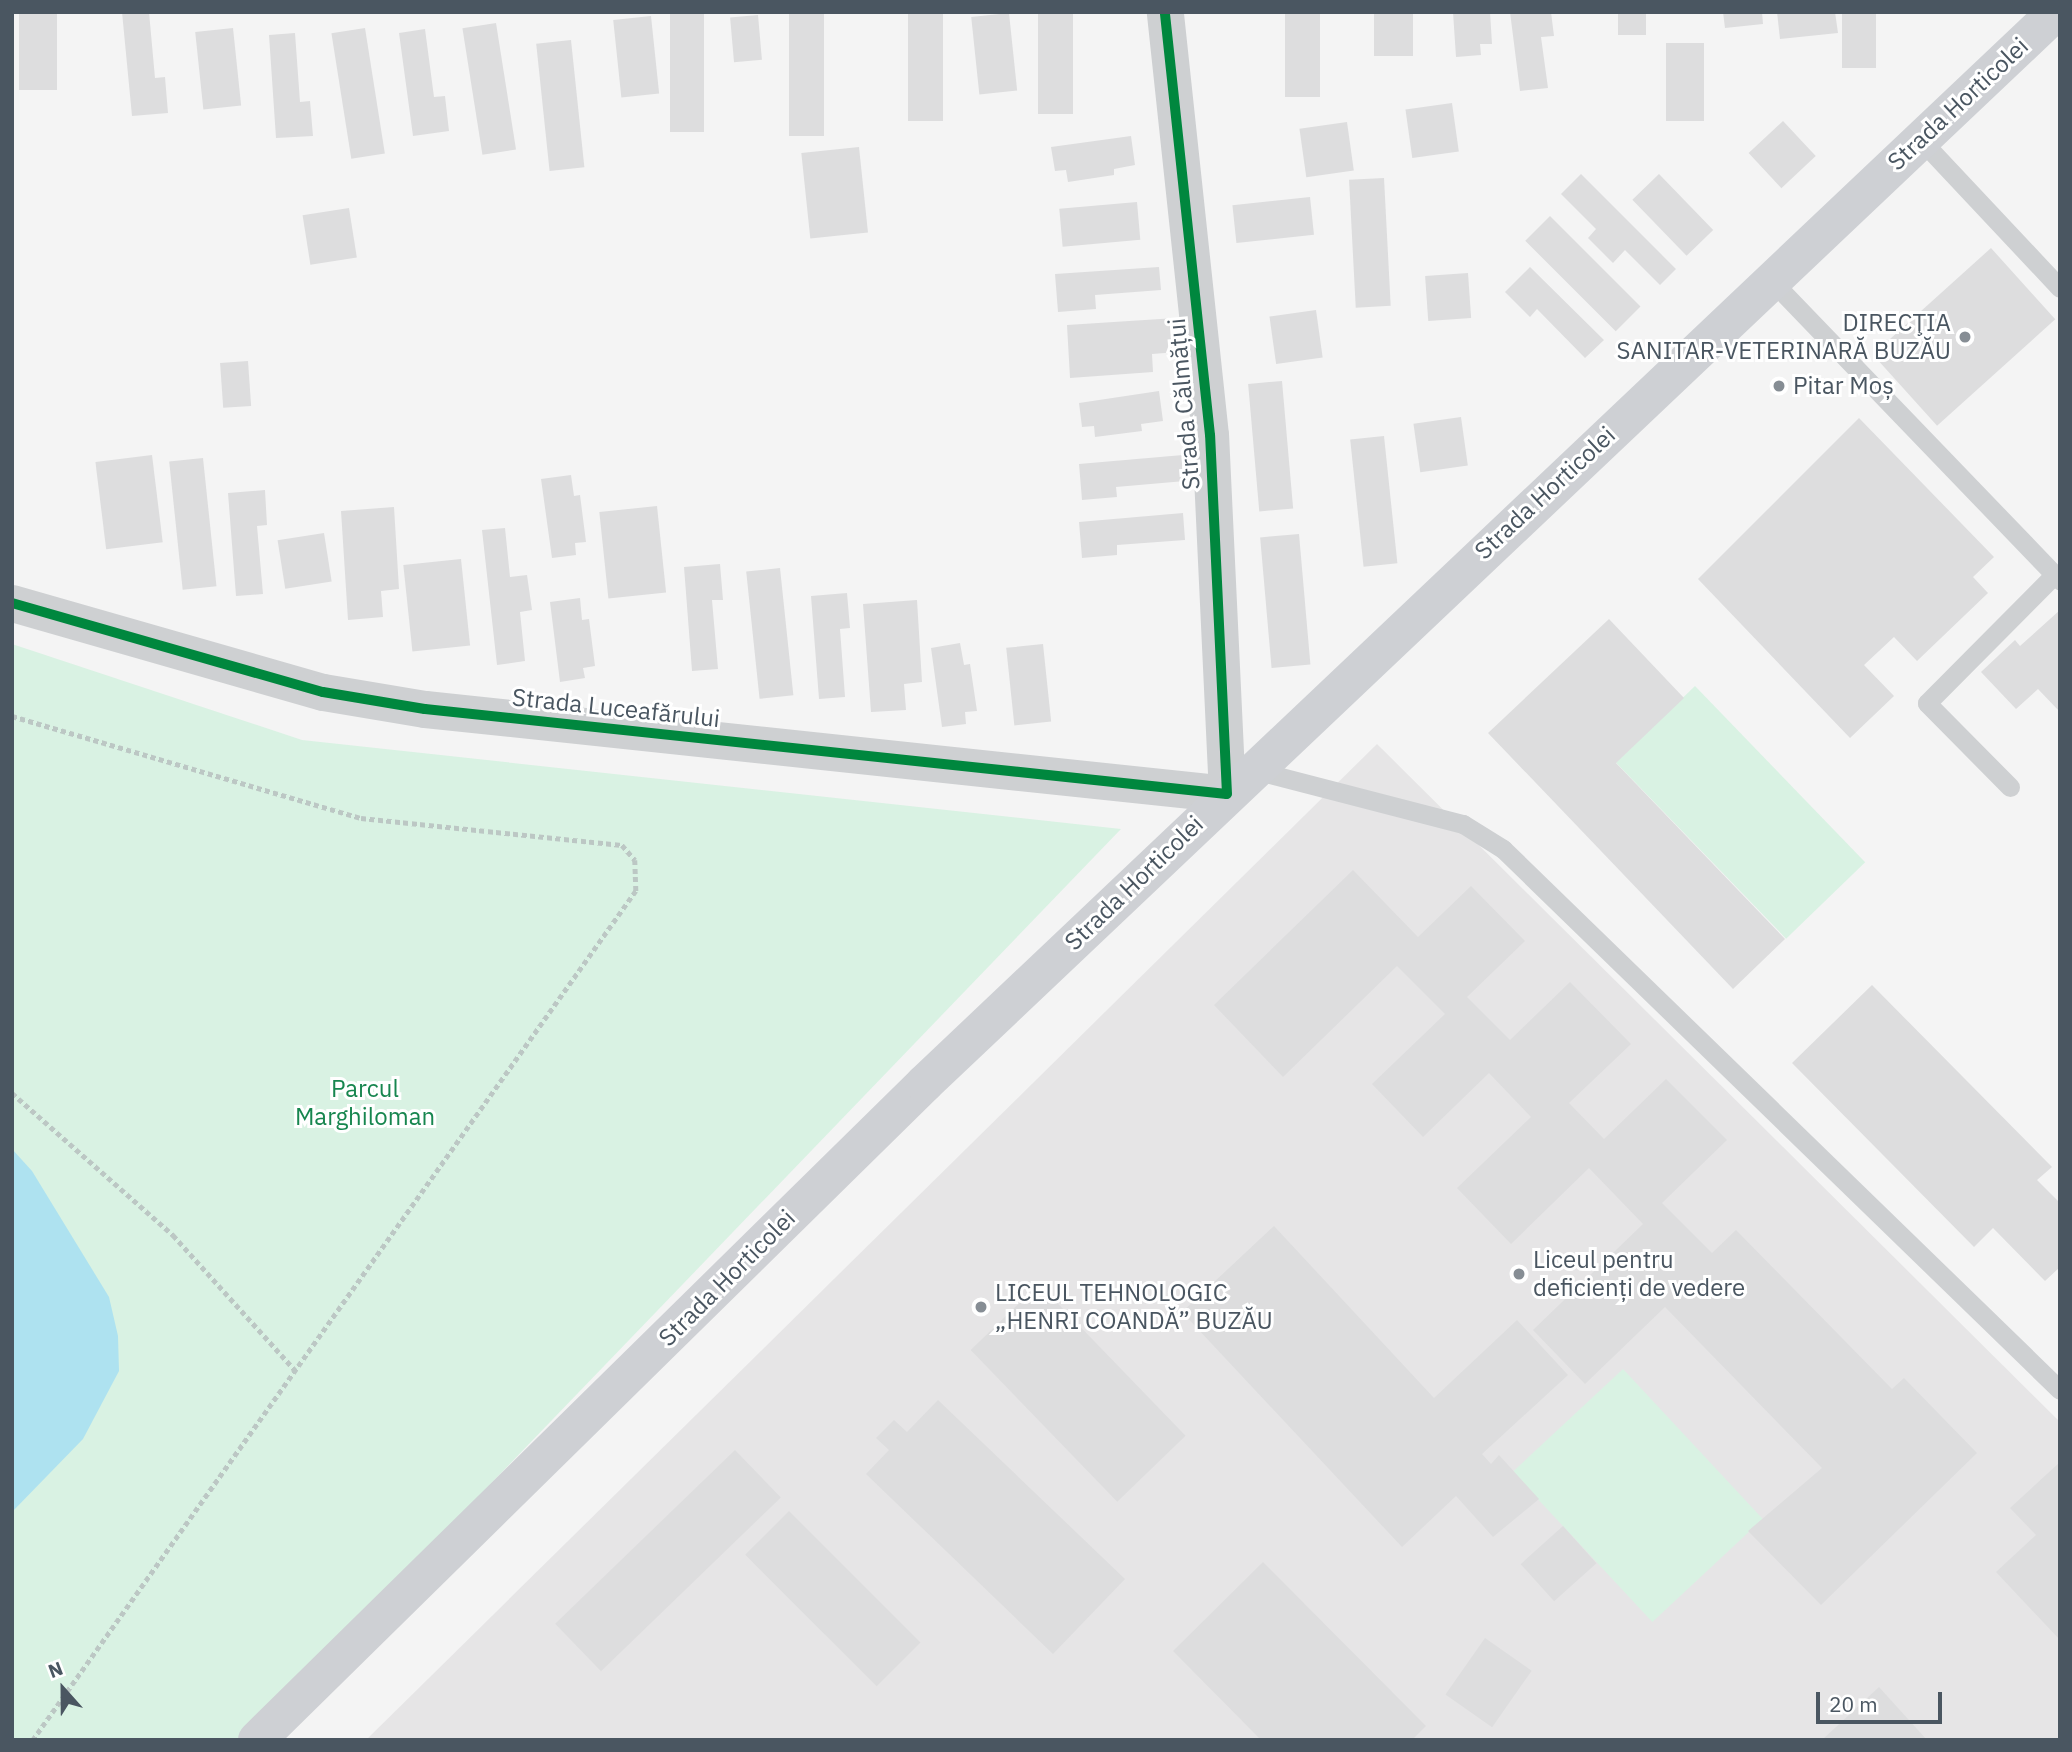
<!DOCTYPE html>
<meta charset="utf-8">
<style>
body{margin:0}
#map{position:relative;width:2072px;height:1752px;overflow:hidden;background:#f4f4f4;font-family:"IBM Plex Sans",sans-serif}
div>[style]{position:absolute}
.education>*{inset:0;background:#e6e5e6}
.green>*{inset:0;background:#d9f2e3;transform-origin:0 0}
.water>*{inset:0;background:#aee2f0}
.building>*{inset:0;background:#ddddde;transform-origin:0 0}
.path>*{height:4.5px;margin-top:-2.25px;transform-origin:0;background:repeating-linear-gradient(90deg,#bcc7c4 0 5px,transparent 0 8.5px)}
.lane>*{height:19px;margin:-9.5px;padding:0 9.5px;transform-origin:9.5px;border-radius:9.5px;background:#ced0d2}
.street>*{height:37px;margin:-18.5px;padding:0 18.5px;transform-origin:18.5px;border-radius:18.5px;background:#ced0d2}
.secondary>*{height:38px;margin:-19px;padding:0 19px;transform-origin:19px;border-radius:19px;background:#ced0d4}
.cycleway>*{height:10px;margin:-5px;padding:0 5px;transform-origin:5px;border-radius:5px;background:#00873e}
.dots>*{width:19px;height:19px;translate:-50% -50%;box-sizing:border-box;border:4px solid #fff;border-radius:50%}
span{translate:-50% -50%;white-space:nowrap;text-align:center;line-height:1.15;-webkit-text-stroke:6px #fff;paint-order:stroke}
.street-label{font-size:24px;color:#4a5661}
.poi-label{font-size:24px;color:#4a5661}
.right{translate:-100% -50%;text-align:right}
.left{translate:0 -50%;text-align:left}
.park-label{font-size:24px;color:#17864f}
.frame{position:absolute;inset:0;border:14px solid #4a5661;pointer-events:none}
.north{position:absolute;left:28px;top:1654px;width:70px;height:70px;-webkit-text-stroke:5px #fff;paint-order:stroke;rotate:339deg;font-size:19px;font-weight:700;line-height:28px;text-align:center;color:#4a5661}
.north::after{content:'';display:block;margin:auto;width:24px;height:32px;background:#4a5661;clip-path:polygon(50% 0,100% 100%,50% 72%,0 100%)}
.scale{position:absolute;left:1816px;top:1692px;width:126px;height:32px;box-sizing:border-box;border:4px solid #4a5661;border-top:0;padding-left:9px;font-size:21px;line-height:24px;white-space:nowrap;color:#4a5661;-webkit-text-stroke:5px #fff;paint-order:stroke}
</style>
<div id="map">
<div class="education">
<i style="clip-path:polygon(1377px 744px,2060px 1422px,2060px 1740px,366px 1740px)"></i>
</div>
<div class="green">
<i style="clip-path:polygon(12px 644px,302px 740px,1121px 829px,244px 1740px,12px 1740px)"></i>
<i style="left:1695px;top:686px;width:245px;height:110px;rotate:46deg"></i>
<i style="left:1623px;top:1369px;width:205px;height:151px;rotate:47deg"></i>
</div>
<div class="water">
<i style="clip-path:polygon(12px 1149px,32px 1171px,109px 1297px,118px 1336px,119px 1371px,83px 1439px,12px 1512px)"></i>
</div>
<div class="building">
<i style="left:19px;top:12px;width:38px;height:78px"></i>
<i style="clip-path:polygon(122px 12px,149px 12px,155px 78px,165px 77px,168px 113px,132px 116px)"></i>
<i style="left:670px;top:12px;width:34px;height:120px"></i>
<i style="left:789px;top:12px;width:35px;height:124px"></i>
<i style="left:908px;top:12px;width:35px;height:109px"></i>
<i style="left:1038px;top:12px;width:35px;height:102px"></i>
<i style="left:1285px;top:12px;width:35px;height:85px"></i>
<i style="left:1374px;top:12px;width:39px;height:44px"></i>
<i style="clip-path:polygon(1453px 12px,1490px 12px,1492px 44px,1480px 44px,1481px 55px,1456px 57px)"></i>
<i style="clip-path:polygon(1510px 12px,1551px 12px,1554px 36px,1541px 37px,1548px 88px,1520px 91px)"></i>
<i style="left:1618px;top:12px;width:28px;height:23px"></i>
<i style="clip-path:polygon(1723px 12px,1762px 12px,1763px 24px,1725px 28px)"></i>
<i style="clip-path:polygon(1777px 12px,1835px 12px,1838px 33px,1780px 39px)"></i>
<i style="left:1842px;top:12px;width:34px;height:56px"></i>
<i style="left:1009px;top:13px;width:78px;height:38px;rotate:84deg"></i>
<i style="left:758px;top:15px;width:45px;height:28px;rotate:85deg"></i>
<i style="left:651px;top:16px;width:78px;height:38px;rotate:84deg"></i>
<i style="left:496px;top:23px;width:128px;height:34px;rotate:81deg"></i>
<i style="left:233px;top:28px;width:78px;height:38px;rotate:84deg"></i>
<i style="left:365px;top:28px;width:127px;height:34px;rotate:81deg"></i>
<i style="clip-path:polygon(425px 29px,434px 97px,445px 96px,449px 131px,413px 136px,399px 33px)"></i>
<i style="clip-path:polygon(295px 33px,300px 102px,310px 101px,313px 136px,276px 138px,269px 35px)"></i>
<i style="left:571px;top:40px;width:128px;height:35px;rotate:84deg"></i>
<i style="left:1666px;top:43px;width:38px;height:78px"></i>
<i style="left:1452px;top:103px;width:49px;height:47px;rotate:82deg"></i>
<i style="left:1783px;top:121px;width:48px;height:47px;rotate:47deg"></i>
<i style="left:1347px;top:122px;width:49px;height:48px;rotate:82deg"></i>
<i style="clip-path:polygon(1131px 136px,1135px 165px,1114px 169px,1114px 175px,1068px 182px,1066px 170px,1055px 171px,1051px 147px)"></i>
<i style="left:859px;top:147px;width:86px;height:58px;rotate:84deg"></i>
<i style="clip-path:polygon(1581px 174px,1676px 269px,1660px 285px,1625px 250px,1613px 263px,1588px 238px,1596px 229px,1561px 194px)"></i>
<i style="left:1659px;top:174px;width:78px;height:37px;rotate:46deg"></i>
<i style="left:1384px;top:178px;width:128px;height:35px;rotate:87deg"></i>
<i style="left:1310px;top:197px;width:38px;height:78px;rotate:84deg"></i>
<i style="left:1137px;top:202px;width:38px;height:78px;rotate:85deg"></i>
<i style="left:349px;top:208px;width:50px;height:47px;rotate:81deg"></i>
<i style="left:1550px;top:216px;width:128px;height:35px;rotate:45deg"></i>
<i style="left:1991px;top:248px;width:96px;height:159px;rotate:48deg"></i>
<i style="clip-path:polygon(1159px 267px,1161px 290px,1095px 295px,1096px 309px,1058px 312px,1055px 274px)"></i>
<i style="clip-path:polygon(1530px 267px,1604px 340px,1585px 358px,1537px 309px,1530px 317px,1505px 292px)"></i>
<i style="left:1468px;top:273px;width:45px;height:43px;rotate:86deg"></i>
<i style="left:1316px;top:310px;width:48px;height:47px;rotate:82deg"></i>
<i style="clip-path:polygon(1176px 318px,1178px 352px,1152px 354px,1153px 372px,1070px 378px,1067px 325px)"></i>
<i style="left:248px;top:361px;width:45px;height:28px;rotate:86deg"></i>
<i style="left:1282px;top:381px;width:128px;height:34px;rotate:85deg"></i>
<i style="clip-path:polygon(1159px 391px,1163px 421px,1141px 424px,1142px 431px,1095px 437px,1094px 426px,1082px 427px,1079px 403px)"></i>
<i style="left:1461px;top:417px;width:49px;height:48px;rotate:82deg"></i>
<i style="clip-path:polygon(1859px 418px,1994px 557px,1973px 577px,1988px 593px,1917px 661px,1894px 637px,1864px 665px,1894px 696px,1850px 738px,1698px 579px)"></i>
<i style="left:1384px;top:436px;width:128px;height:34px;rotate:84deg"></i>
<i style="left:152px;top:455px;width:88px;height:57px;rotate:83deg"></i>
<i style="clip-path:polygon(1183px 455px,1185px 481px,1116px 487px,1117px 497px,1082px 500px,1079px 464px)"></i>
<i style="left:203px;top:458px;width:129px;height:34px;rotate:84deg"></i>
<i style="clip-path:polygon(571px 475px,574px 496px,580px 495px,586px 542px,575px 543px,576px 555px,552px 558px,541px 479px)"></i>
<i style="clip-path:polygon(265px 490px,267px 525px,257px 526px,263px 594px,236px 596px,228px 493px)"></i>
<i style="left:657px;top:506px;width:87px;height:58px;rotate:84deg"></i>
<i style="clip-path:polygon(394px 507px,399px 589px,381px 591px,383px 617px,348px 620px,341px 511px)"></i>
<i style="clip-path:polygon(1183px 513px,1185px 540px,1117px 545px,1117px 555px,1082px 558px,1079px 522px)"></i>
<i style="clip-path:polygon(505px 528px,510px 577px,527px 575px,532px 610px,520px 612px,525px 661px,497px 665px,482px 530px)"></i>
<i style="left:324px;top:533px;width:49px;height:47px;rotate:81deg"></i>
<i style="left:1299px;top:534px;width:131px;height:39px;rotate:85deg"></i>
<i style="left:461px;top:559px;width:87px;height:58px;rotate:84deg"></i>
<i style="clip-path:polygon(720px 564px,723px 600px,712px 600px,718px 669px,692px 671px,684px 567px)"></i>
<i style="left:780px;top:568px;width:128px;height:34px;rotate:84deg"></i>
<i style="clip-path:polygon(847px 593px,850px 628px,840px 629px,845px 697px,819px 699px,811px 596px)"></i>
<i style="clip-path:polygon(580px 598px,582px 620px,589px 619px,595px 666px,583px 668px,585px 678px,560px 682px,550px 602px)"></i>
<i style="clip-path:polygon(917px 600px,922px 682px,904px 684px,906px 710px,871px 712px,863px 604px)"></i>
<i style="clip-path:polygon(2060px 610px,2060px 712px,2038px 689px,2016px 709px,1981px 672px,2015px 640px,2020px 646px)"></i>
<i style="clip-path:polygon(1609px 619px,1684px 698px,1616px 763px,1785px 939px,1733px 989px,1488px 733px)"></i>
<i style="clip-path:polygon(960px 643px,964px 665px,970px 664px,977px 711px,965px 712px,966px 724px,942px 727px,931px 648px)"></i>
<i style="left:1043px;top:644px;width:78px;height:37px;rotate:84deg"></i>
<i style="clip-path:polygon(1353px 870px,1418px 937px,1471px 886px,1525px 941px,1467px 997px,1510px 1040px,1570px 982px,1631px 1044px,1569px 1103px,1604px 1139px,1666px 1079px,1727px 1140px,1662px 1203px,1712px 1253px,1736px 1230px,1892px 1389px,1904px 1378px,1977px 1453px,1821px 1605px,1748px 1531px,1822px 1468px,1665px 1307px,1585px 1384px,1533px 1330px,1643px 1224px,1589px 1168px,1511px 1244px,1457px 1188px,1531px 1117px,1489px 1073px,1423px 1137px,1372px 1084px,1445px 1014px,1397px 966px,1283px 1077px,1214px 1005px)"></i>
<i style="clip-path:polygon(1872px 985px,2052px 1167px,2037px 1180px,2060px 1203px,2060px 1267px,2045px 1281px,1993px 1228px,1974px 1247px,1792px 1063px)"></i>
<i style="clip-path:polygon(1274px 1226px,1434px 1398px,1517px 1320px,1568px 1375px,1482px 1454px,1491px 1464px,1499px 1455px,1539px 1499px,1493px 1537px,1456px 1496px,1402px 1547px,1182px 1312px)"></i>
<i style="left:1039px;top:1284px;width:211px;height:95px;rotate:46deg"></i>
<i style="clip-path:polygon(938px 1400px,1125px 1579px,1053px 1654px,866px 1474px,889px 1450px,876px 1438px,894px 1420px,907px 1432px)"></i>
<i style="left:735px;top:1450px;width:66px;height:250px;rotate:46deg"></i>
<i style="clip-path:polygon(2060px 1462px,2060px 1640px,1996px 1572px,2036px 1535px,2010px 1508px)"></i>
<i style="left:789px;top:1511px;width:186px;height:62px;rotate:45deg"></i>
<i style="left:1563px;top:1526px;width:50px;height:57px;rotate:48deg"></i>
<i style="clip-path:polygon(1263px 1562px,1426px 1726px,1412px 1740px,1261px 1740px,1173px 1651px)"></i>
<i style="left:1485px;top:1638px;width:57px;height:69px;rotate:35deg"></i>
<i style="clip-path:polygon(1879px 1687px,1927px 1740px,1822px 1740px)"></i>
</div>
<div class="path">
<i style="left:12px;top:716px;width:364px;rotate:16.3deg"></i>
<i style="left:361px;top:818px;width:262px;rotate:5.9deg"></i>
<i style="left:622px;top:845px;width:20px;rotate:49deg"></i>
<i style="left:635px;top:860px;width:31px;rotate:88deg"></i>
<i style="left:636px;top:891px;width:1041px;rotate:125.38deg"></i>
<i style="left:12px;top:1093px;width:215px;rotate:41.4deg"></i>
<i style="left:173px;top:1235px;width:182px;rotate:47.9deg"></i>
</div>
<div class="lane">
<i style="left:1920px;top:139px;width:204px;rotate:46.8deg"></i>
<i style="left:1771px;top:280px;width:417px;rotate:46.1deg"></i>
<i style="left:1254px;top:770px;width:216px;rotate:14.5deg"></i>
<i style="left:1463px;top:824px;width:47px;rotate:32deg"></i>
<i style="left:1503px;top:849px;width:776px;rotate:44.17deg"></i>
<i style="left:2010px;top:787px;width:118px;rotate:-134.7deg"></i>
<i style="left:1927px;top:703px;width:180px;rotate:-45.2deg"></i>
</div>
<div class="street">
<i style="left:12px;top:603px;width:323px;rotate:16deg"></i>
<i style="left:323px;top:692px;width:103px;rotate:9.5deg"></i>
<i style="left:425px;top:709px;width:806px;rotate:6.05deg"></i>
<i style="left:1227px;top:794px;width:359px;rotate:-92.7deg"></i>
<i style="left:1210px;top:435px;width:425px;rotate:-96.1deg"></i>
</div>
<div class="secondary">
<i style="left:257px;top:1740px;width:936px;rotate:-44.52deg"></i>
<i style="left:924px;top:1084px;width:1559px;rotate:-43.44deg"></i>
</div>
<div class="cycleway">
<i style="left:12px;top:603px;width:323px;rotate:16deg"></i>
<i style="left:323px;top:692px;width:103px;rotate:9.5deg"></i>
<i style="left:425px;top:709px;width:806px;rotate:6.05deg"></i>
<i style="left:1227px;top:794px;width:359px;rotate:-92.7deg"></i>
<i style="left:1210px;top:435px;width:425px;rotate:-96.1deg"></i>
</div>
<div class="dots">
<i style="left:1965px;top:337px;background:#868d94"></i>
<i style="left:1779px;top:386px;background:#868d94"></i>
<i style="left:1519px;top:1274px;background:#868d94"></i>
<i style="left:981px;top:1307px;background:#868d94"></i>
</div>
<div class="street-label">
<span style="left:1958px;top:104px;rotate:-43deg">Strada Horticolei</span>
<span style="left:1184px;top:404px;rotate:-95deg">Strada Călmățui</span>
<span style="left:1545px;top:493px;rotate:-43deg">Strada Horticolei</span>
<span style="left:616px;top:708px;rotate:6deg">Strada Luceafărului</span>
<span style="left:1134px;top:883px;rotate:-44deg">Strada Horticolei</span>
<span style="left:727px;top:1278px;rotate:-45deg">Strada Horticolei</span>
</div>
<div class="poi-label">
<span class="right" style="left:1951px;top:337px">DIRECŢIA<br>SANITAR-VETERINARĂ BUZĂU</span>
<span class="left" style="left:1793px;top:386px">Pitar Moș</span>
<span class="left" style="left:1533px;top:1274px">Liceul pentru<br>deficienți de vedere</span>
<span class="left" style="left:995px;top:1307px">LICEUL TEHNOLOGIC<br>„HENRI COANDĂ” BUZĂU</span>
</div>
<div class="park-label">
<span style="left:365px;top:1103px">Parcul<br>Marghiloman</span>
</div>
<div class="frame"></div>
<div class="north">N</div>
<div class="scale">20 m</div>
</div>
